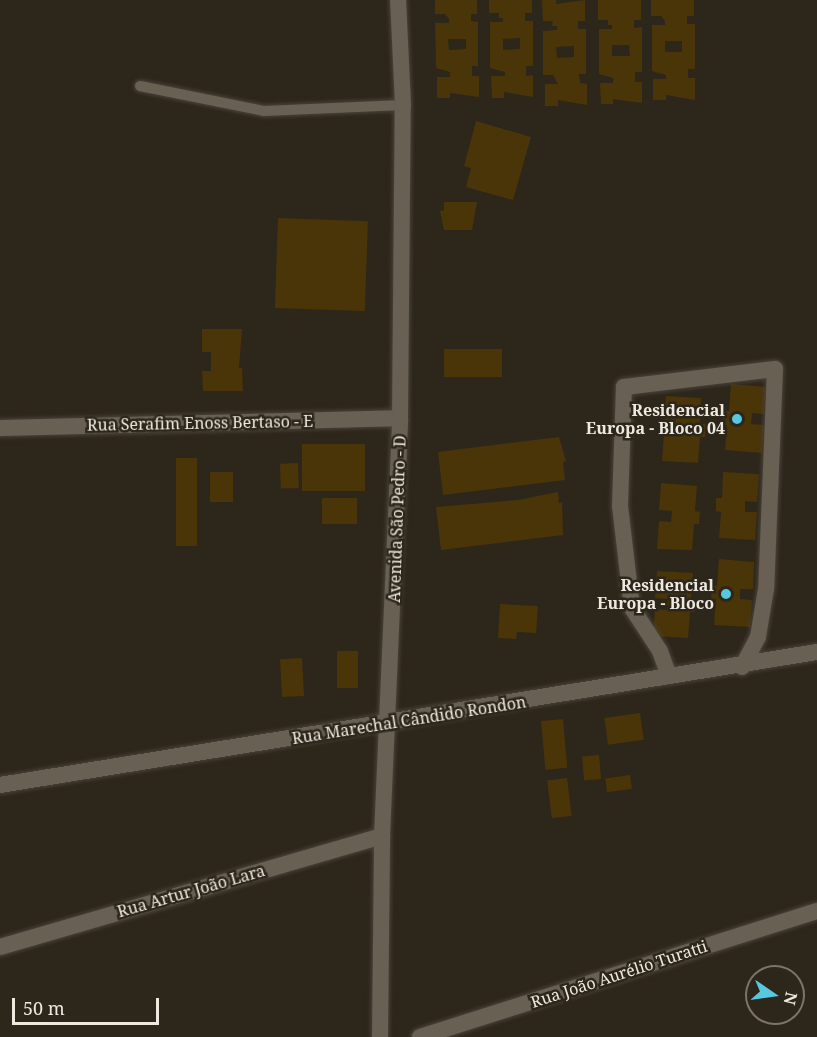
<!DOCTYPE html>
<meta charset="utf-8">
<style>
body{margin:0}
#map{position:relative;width:817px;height:1037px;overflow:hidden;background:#2d261a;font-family:"Noto Serif",serif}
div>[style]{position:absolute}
.building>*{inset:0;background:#4a3509;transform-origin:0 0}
.roads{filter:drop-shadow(0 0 2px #49433a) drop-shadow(0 0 2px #49433a)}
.service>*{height:10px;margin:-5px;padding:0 5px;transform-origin:5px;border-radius:5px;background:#676053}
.minor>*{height:16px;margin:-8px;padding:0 8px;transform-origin:8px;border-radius:8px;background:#676053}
.tertiary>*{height:16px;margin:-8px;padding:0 8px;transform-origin:8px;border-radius:8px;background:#676053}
.dots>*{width:16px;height:16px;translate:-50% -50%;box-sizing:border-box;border:3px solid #2d261a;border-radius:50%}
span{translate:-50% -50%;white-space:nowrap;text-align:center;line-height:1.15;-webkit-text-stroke:5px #2d261a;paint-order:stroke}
.poi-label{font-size:16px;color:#ede9e1;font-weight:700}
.right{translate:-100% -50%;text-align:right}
.street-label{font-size:16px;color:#ede9e1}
.north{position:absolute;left:745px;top:965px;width:60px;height:60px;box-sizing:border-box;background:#2d261a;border:2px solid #7a746a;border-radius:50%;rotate:103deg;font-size:16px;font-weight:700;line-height:24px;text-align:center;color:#ede9e1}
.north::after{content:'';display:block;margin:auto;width:21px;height:27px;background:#56c9e1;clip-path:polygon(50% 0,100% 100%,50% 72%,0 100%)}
.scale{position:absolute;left:12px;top:998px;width:147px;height:27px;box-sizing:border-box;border:3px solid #ede9e1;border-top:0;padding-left:8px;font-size:18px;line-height:21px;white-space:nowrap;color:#ede9e1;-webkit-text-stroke:4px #2d261a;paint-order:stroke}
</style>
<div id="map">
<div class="building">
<i style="clip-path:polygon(evenodd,435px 0,477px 0,477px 14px,471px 14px,471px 21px,478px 22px,478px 66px,472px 66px,472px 76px,479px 76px,479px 97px,450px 93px,450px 98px,437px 98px,437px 77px,450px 77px,450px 72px,436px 68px,435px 23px,449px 23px,449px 19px,445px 14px,435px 14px,435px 0,448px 39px,466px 39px,466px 49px,449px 50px,448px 39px)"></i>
<i style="clip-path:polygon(evenodd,489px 0,532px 0,532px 13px,525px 13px,525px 21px,533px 21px,533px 66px,526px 66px,526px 76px,533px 75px,533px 97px,504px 92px,504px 98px,492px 98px,491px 76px,505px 76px,505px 72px,490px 68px,490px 22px,503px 22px,503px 18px,499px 18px,499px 13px,489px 13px,489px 0,520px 38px,520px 49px,503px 50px,503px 39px,520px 38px)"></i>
<i style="clip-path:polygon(evenodd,542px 0,556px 0,556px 4px,585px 0,585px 21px,578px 21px,578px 29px,586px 29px,586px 74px,579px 74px,580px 83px,587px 84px,587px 105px,558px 100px,558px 106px,545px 106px,545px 84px,558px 84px,553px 75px,543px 75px,543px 31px,557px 30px,557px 26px,552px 26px,553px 21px,543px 21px,542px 0,574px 46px,574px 57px,557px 58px,556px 47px,574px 46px)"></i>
<i style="clip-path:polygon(evenodd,598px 0,641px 0,641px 20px,634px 20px,634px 28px,642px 27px,642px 72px,635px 72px,635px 82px,642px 82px,642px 103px,613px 99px,613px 104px,601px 104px,600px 83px,613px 83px,613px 78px,599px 74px,599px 29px,612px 29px,612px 25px,608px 25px,608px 20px,598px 20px,598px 0,612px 45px,629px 45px,630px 56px,612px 56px,612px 45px)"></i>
<i style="clip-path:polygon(evenodd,651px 0,694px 0,694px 16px,687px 16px,687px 24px,695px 24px,695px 69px,688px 69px,688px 78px,695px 78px,695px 100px,666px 95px,666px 100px,653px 100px,653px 79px,666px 79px,666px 75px,652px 71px,652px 25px,665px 25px,665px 21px,661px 16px,651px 16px,651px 0,665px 41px,682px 41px,682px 52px,665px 52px,665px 41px)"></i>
<i style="clip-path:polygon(476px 121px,531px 137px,513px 200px,466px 187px,471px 168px,464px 166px)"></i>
<i style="clip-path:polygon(444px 202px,477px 202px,472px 230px,444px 230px,440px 211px,444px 210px)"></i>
<i style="left:278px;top:218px;width:90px;height:90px;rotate:2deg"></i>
<i style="clip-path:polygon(202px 329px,242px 329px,239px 368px,242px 368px,243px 391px,203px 391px,202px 371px,211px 371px,211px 352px,202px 352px)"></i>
<i style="left:444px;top:349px;width:58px;height:28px"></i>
<i style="clip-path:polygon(731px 384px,766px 387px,764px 414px,752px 413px,751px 424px,764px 425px,762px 453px,725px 450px,727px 425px,722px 424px,723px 411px,729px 411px)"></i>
<i style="clip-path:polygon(666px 396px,701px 398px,700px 424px,706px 424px,705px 437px,700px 437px,698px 463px,662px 461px,664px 434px,677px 434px,677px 424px,664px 424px)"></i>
<i style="clip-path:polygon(559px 437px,566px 461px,563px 462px,565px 480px,443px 495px,438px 452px)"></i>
<i style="left:302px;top:444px;width:63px;height:47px"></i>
<i style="left:176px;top:458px;width:21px;height:88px"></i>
<i style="left:298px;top:463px;width:25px;height:18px;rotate:88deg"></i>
<i style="left:210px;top:472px;width:23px;height:30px"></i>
<i style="clip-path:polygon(723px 472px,759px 474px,757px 502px,745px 501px,745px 512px,757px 512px,755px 540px,719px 538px,721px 512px,716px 511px,716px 498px,722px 498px)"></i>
<i style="clip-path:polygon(661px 483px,697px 486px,695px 511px,700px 512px,699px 524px,694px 524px,692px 550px,657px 549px,659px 521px,671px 522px,672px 511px,659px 510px)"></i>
<i style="clip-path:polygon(558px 492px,559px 503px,562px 502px,563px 535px,441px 550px,436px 507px,518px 500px)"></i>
<i style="left:357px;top:498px;width:26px;height:35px;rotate:90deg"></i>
<i style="clip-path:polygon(719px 559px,754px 562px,753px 589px,740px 589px,740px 599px,752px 600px,750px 627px,714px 625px,716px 599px,711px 599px,712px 585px,717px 586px)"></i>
<i style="clip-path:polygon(657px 571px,693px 573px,691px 599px,696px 599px,695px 612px,690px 612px,688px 638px,653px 636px,655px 609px,667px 610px,668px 599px,655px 598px)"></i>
<i style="clip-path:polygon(500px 604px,538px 606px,536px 633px,517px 632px,516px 639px,498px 638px)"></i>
<i style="left:337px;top:651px;width:21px;height:37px"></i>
<i style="left:302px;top:658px;width:38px;height:22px;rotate:87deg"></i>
<i style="left:640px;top:713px;width:27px;height:36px;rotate:82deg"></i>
<i style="left:563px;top:719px;width:49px;height:22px;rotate:85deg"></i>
<i style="left:599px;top:755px;width:24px;height:17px;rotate:85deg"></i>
<i style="left:630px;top:775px;width:14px;height:25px;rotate:82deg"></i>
<i style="left:567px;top:778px;width:38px;height:20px;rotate:83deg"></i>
</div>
<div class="roads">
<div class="service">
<i style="left:140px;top:86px;width:126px;rotate:11.4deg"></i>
<i style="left:264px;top:111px;width:139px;rotate:-2.5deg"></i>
</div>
<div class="minor">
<i style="left:0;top:428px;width:400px;rotate:-1.4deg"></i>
<i style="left:669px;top:676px;width:27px;rotate:-110deg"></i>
<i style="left:660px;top:651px;width:51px;rotate:-123.1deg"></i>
<i style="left:632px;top:608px;width:103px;rotate:-96.7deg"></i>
<i style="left:620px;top:506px;width:119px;rotate:-88.1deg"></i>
<i style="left:624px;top:387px;width:152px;rotate:-6.8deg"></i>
<i style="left:775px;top:369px;width:220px;rotate:92.3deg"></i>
<i style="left:766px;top:589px;width:49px;rotate:99.5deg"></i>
<i style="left:758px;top:637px;width:34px;rotate:118deg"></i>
<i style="left:0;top:785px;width:828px;rotate:-9.25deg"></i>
<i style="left:0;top:947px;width:398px;rotate:-16.2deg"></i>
<i style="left:420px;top:1037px;width:417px;rotate:-17.6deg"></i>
</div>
<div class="tertiary">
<i style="left:380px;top:1037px;width:201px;rotate:-89.4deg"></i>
<i style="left:382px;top:836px;width:418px;rotate:-87.5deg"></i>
<i style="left:400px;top:418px;width:313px;rotate:-89.5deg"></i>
<i style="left:403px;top:105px;width:105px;rotate:-92.7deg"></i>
</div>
</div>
<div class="dots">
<i style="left:737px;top:419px;background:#56c9e1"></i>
<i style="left:726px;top:594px;background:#56c9e1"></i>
</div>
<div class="poi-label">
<span class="right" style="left:725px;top:419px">Residencial<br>Europa - Bloco 04</span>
<span class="right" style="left:714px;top:594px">Residencial<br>Europa - Bloco</span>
</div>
<div class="street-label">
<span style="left:200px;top:423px;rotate:-1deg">Rua Serafim Enoss Bertaso - E</span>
<span style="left:397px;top:519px;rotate:-88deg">Avenida São Pedro - D</span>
<span style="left:409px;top:720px;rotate:-9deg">Rua Marechal Cândido Rondon</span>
<span style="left:191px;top:891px;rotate:-16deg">Rua Artur João Lara</span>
<span style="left:619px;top:974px;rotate:-18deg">Rua João Aurélio Turatti</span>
</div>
<div class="north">N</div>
<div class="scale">50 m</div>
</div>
